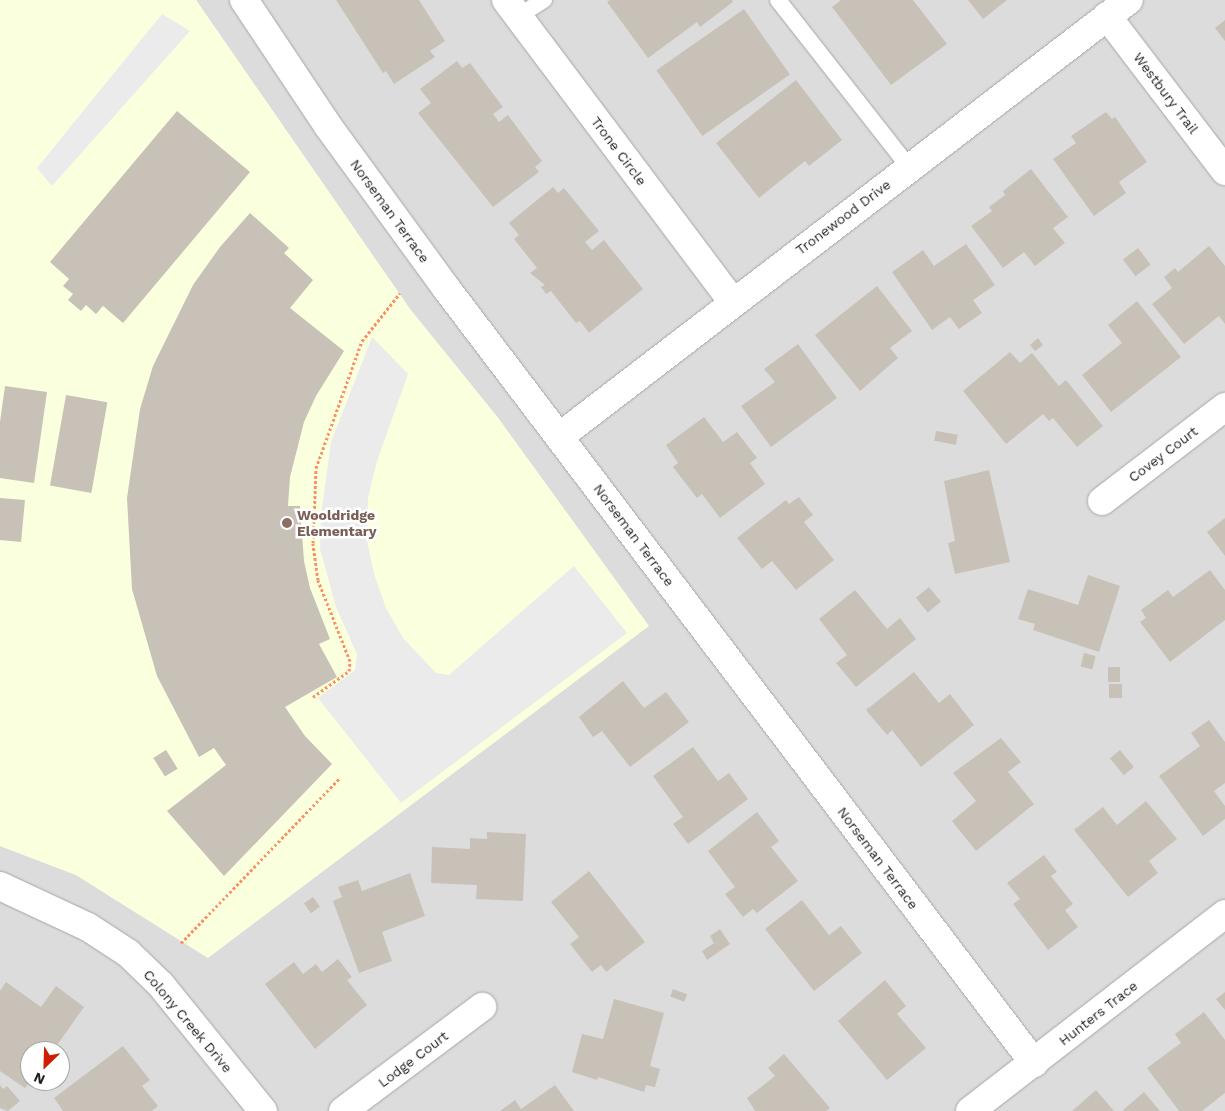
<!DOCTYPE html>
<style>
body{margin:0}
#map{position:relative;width:1225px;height:1111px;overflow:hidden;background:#f0eee4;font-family:"Work Sans",sans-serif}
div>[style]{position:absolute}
.residential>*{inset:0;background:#dddcdc}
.education>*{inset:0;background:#faffde}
.parking>*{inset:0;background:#ebebeb}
.building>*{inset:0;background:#c8c1b7;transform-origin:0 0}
.path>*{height:3px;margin-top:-1.5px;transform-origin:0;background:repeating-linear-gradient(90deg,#ff8d66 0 2.5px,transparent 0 5px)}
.roads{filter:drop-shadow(0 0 1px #a6a6a6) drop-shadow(0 0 1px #a6a6a6)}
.lane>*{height:16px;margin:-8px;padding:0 8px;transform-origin:8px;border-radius:8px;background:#fff}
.street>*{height:28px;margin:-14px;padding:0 14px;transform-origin:14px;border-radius:14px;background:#fff}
.dots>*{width:14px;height:14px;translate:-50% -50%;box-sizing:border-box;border:2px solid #fff;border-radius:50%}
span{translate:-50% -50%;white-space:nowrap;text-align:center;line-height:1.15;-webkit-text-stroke:5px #fff;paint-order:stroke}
.street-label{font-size:14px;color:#1f1f1f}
.education-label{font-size:14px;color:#785e54;font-weight:700}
.left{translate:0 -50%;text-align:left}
.north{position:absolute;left:20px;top:1041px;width:50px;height:50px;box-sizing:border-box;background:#fff;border:1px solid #a5a5a5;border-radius:50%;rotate:204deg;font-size:14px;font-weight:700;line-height:20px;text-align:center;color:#1f1f1f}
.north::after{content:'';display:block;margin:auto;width:18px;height:22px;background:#cd1f00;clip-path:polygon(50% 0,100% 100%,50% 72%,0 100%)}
</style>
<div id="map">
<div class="residential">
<i style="clip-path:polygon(evenodd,196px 0,1225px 0,1225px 1111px,0 1111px,0 846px,76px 875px,208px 958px,499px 419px,410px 309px,196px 0,30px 1051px,60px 1051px,60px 1081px,30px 1081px,30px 1051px)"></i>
</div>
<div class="education">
<i style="clip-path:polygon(0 0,196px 0,410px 309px,499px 419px,649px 626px,208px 958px,76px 875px,0 846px)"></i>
</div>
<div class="parking">
<i style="clip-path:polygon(162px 14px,190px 31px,52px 186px,37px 168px)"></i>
<i style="clip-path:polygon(372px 337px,408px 374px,377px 461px,368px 498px,367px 540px,374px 574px,386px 608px,403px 638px,436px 673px,449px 675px,574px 566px,627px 633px,401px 803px,318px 698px,355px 670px,357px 654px,336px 607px,320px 549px,321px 515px,331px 442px)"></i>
</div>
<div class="building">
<i style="clip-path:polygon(336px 0,419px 0,445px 41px,430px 51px,435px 57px,394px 84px,386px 71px,383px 73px)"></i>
<i style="clip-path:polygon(610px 0,732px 0,733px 2px,700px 27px,697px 22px,648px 58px,607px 2px)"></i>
<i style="clip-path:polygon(841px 0,913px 0,947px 44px,891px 85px,832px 7px)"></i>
<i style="clip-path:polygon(968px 0,1007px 0,983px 19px)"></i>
<i style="left:744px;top:9px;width:80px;height:107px;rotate:55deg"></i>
<i style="clip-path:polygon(1225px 20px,1225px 41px,1215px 28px)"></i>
<i style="clip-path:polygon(457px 61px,462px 68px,470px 63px,503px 107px,493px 114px,499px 122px,508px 115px,542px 161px,535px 167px,539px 172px,493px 207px,418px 113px,431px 103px,420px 89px)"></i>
<i style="clip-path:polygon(796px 80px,842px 140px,809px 166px,805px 161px,759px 198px,716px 143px)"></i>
<i style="clip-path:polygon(177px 111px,250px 172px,123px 323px,103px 306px,96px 314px,86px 305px,81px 311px,68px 300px,73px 294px,63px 286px,69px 279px,50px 262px)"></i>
<i style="clip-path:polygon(1106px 112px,1112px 119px,1115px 117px,1147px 162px,1119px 182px,1126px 193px,1094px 216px,1053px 159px,1076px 143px,1071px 136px)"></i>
<i style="clip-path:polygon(1031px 169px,1068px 217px,1053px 228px,1065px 243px,1035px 266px,1024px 252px,1003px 268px,971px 226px,992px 211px,989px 207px,1005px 195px,1003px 191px)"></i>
<i style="clip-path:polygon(553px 187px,558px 193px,564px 188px,599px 231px,585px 242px,592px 250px,604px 240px,643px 289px,589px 333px,580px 321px,576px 323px,551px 291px,546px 294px,541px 287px,545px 285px,530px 273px,537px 268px,514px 239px,519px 235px,509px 223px)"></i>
<i style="clip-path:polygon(250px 213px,289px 248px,284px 253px,313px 280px,290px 308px,344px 351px,316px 396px,304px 422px,290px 477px,288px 506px,300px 506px,304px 561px,310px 588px,330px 639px,319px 644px,337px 677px,285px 707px,305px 736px,332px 764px,224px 876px,167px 811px,226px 765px,214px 748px,199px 757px,157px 676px,132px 589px,127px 498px,140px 409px,153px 366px,193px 285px,220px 247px)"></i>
<i style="clip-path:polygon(966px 244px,995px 285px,973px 300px,982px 313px,959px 329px,950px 317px,932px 330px,892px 272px,923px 250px,934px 266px)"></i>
<i style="clip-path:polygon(1209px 246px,1225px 266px,1225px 324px,1219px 316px,1184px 344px,1152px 304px,1172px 288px,1164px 277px,1175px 268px,1178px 272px)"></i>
<i style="left:1138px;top:248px;width:21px;height:19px;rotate:53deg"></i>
<i style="clip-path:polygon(877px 286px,912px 331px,890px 348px,898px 358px,860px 391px,815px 335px)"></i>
<i style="clip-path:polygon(1137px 301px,1181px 357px,1111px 412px,1082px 375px,1122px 343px,1108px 325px)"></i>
<i style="clip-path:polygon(1038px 338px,1043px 345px,1035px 351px,1030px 345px)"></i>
<i style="clip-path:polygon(798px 344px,837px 398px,771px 447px,741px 406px,775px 382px,764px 369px)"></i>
<i style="clip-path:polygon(1010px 352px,1020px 363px,1032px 353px,1059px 386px,1066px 380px,1103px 426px,1077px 447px,1053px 418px,1049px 421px,1043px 414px,1006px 444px,963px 391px)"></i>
<i style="clip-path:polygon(5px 386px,47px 392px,34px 483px,0 478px,0 422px)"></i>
<i style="left:66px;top:395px;width:42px;height:92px;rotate:10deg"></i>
<i style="clip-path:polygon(704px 417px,723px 442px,737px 432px,757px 458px,750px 463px,765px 484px,720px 518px,702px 494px,697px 498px,673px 467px,678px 463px,666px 445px)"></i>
<i style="left:936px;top:431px;width:22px;height:10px;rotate:10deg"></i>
<i style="clip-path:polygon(989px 470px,1010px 562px,955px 574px,948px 543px,955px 541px,944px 481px)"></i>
<i style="clip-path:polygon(799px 497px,813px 515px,804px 522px,834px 560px,796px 590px,772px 561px,762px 569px,737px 538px,786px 500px,789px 504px)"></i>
<i style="clip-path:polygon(0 498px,25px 500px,21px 542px,0 540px)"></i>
<i style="clip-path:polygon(1225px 518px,1225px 556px,1207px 532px)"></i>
<i style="clip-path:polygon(1210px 570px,1225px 590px,1225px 620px,1170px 662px,1140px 622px,1146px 618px,1141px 610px,1168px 590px,1173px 597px)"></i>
<i style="clip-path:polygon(1088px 575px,1120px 586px,1099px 652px,1033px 630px,1035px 624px,1018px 619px,1028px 589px,1078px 605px)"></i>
<i style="left:929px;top:587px;width:19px;height:17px;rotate:51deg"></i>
<i style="clip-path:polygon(855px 590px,887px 629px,900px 618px,916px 639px,856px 687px,836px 663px,847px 655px,819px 619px)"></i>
<i style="left:1084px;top:653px;width:12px;height:14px;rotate:14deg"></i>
<i style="left:1108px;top:667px;width:12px;height:15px"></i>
<i style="clip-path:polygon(914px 672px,939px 703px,950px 694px,974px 725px,921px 767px,892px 730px,887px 735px,866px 710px)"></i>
<i style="clip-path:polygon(623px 681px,644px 708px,666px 692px,689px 722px,630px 767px,602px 731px,593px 737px,579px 717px)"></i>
<i style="left:1109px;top:684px;width:13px;height:14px"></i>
<i style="clip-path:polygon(1209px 720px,1225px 742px,1225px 783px,1214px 791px,1225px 806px,1225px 819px,1203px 836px,1159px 776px,1200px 746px,1191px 733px)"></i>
<i style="clip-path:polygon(1001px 738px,1021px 762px,1008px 772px,1034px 804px,976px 851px,952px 821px,976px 801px,953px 773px)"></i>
<i style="clip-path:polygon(693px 747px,718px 781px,729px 773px,748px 799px,688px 844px,673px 824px,683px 817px,653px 776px)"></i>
<i style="left:166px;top:750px;width:22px;height:15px;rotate:58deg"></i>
<i style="left:1120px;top:750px;width:22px;height:13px;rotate:51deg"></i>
<i style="clip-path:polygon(1146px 801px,1177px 839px,1149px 861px,1158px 873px,1128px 897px,1074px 830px,1103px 807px,1117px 825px)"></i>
<i style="clip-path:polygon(757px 812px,779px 841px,771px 847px,798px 881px,757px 913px,753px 909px,743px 917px,725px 894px,735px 887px,708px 851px)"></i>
<i style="clip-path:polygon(487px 832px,526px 834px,523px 901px,476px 899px,477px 885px,431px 883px,432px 847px,470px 849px,470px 838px,487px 839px)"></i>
<i style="clip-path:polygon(1044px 855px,1057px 872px,1051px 876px,1073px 904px,1065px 910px,1078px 927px,1048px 950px,1013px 904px,1020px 899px,1007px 883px)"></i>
<i style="clip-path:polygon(589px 871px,645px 942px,606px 972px,601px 965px,592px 972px,570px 944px,579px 937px,551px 902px)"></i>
<i style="clip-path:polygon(410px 873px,425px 916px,382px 932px,392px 961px,359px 973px,333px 901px,342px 897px,338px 887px,358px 880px,362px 891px)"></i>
<i style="left:313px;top:897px;width:12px;height:11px;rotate:55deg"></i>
<i style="clip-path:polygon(802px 900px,829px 935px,841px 926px,862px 953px,814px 991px,765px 929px)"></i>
<i style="clip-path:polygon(720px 929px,730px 944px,707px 960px,702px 951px,714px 943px,710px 936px)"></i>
<i style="clip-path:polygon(338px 959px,352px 977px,347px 980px,367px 1005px,315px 1049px,265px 984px,294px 962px,303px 974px,316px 964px,322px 972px)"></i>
<i style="clip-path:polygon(885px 980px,906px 1006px,897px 1014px,926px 1048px,887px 1080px,838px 1021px)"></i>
<i style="clip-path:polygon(6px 982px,41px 1007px,56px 986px,84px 1007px,55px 1048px,59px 1051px,30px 1051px,30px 1081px,25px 1088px,0 1071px,0 991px)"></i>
<i style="left:673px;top:989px;width:15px;height:8px;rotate:20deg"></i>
<i style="clip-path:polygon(1225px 992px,1225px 1010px,1216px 999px)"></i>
<i style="clip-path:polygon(614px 999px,664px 1013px,650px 1066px,660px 1069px,655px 1087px,646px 1085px,644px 1092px,598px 1077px,597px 1080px,572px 1072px,582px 1034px,603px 1039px)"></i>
<i style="clip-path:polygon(1204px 1012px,1225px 1040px,1225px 1093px,1202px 1111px,1179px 1111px,1147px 1068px,1181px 1043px,1175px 1034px)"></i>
<i style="clip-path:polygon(123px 1046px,150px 1080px,142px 1086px,158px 1106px,152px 1111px,63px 1111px,54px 1098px)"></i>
<i style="clip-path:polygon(784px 1054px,830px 1108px,826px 1111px,755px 1111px,747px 1098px,775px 1076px,768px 1068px)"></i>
<i style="clip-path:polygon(0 1085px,3px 1089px,7px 1086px,20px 1101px,8px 1111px,0 1108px)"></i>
<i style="clip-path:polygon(555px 1085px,574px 1111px,500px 1111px,515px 1100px,521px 1109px)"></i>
<i style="clip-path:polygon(1096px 1090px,1114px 1111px,1072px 1111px)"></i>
<i style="clip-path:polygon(1144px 1092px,1160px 1111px,1122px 1111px)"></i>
</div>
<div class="path">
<i style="left:313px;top:697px;width:44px;rotate:-35.8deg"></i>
<i style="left:349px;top:671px;width:10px;rotate:-84deg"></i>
<i style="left:350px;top:661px;width:87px;rotate:-111.6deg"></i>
<i style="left:318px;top:580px;width:37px;rotate:-98deg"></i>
<i style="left:313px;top:543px;width:75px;rotate:-87.7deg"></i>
<i style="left:316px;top:468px;width:135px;rotate:-70.1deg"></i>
<i style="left:362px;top:341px;width:61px;rotate:-51.6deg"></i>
<i style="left:181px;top:943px;width:229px;rotate:-46.1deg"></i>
</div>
<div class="roads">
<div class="lane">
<i style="left:778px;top:0;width:212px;rotate:51.9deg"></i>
<i style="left:519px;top:16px;width:30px;rotate:-33deg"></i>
</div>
<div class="street">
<i style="left:244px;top:0;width:151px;rotate:56.3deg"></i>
<i style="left:328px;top:126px;width:200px;rotate:53.9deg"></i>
<i style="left:446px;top:288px;width:973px;rotate:52.81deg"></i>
<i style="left:506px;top:0;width:376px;rotate:53.1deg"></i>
<i style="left:1107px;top:16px;width:195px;rotate:52.7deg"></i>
<i style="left:559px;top:437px;width:718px;rotate:-37.48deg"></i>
<i style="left:1102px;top:501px;width:155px;rotate:-37.4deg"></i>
<i style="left:0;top:886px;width:97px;rotate:25deg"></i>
<i style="left:88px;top:927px;width:48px;rotate:33deg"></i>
<i style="left:128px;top:953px;width:46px;rotate:44.1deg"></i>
<i style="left:161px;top:985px;width:162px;rotate:51deg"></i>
<i style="left:343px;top:1111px;width:174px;rotate:-36.8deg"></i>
<i style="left:970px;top:1111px;width:322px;rotate:-37.7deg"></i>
</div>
</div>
<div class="dots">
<i style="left:287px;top:523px;background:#8d6e63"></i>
</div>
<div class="street-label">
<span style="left:1166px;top:93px;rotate:53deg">Westbury Trail</span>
<span style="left:619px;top:151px;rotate:53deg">Trone Circle</span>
<span style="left:390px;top:211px;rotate:54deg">Norseman Terrace</span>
<span style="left:843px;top:217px;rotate:-37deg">Tronewood Drive</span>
<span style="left:1163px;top:454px;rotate:-37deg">Covey Court</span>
<span style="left:634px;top:535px;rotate:53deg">Norseman Terrace</span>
<span style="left:878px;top:858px;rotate:53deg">Norseman Terrace</span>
<span style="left:1098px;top:1013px;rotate:-38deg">Hunters Trace</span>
<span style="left:188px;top:1021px;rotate:50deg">Colony Creek Drive</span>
<span style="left:413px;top:1059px;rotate:-37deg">Lodge Court</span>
</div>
<div class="education-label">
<span class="left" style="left:297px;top:523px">Wooldridge<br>Elementary</span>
</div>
<div class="north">N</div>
</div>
